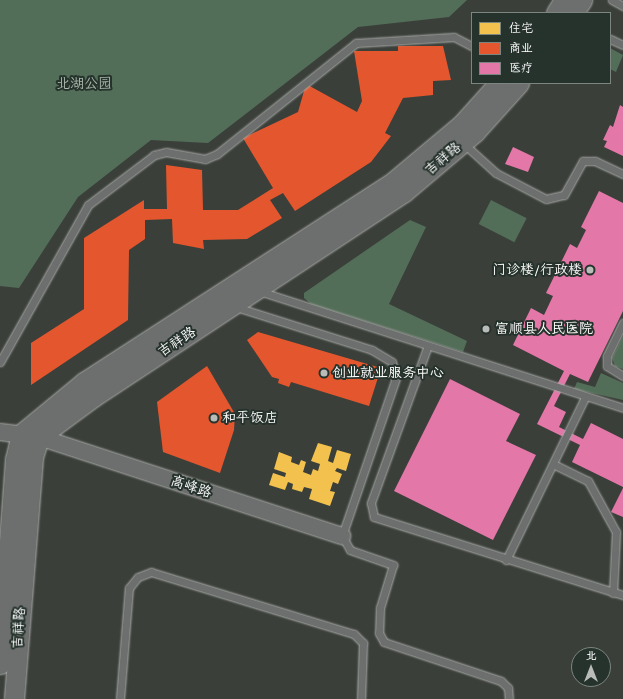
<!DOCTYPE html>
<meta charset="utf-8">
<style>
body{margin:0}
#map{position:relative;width:623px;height:699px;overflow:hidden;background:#3b3f3a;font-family:Mynerve,"LXGW WenKai TC",sans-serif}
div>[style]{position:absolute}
.green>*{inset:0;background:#536e58;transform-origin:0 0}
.homes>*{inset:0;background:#f2c14e}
.shops>*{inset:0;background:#e4572e}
.health>*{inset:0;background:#e377a8}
.roads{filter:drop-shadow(0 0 1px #a7a9a6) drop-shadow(0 0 1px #a7a9a6)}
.service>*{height:7px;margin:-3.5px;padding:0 3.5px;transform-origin:3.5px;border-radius:3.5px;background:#6c6f6d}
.tertiary>*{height:16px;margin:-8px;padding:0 8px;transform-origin:8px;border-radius:8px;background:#6c6f6d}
.secondary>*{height:19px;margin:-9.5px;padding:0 9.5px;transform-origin:9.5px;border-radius:9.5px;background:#6c6f6d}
.dots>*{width:11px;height:11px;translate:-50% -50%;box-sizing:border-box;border:2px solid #26332d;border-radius:50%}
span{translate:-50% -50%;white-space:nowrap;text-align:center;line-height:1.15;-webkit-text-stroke:4px #26332d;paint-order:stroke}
.park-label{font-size:14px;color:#abbaae}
.street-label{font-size:14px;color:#fff}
.poi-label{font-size:14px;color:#fff}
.right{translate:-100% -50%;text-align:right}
.left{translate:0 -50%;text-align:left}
.legend{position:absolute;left:471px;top:12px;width:140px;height:72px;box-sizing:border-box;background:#26332d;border:1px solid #7d8581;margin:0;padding:5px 7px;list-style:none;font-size:12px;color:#fff}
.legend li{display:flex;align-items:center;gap:8px;height:20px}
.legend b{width:20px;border:1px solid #7d8581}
.north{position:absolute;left:571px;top:647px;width:40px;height:40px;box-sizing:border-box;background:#26332d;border:1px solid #7d8581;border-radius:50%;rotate:0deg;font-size:11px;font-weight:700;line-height:16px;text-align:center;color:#fff}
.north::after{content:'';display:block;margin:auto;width:14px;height:18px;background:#babcba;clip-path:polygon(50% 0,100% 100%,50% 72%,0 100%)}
</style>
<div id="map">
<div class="green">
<i style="clip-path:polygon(0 0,467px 0,449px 17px,358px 27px,208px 143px,151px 140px,78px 197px,19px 288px,0 286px)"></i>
<i style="clip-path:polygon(610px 48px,623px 55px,616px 72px,610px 69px)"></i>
<i style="left:491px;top:200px;width:40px;height:27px;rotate:27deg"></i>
<i style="clip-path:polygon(410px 220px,426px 227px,389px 304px,467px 341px,463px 352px,311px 304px,304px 298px,304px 293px)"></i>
<i style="clip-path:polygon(623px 336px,623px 369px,615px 366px,612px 358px)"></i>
<i style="clip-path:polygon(601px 373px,623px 383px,623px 400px,574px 389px,577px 382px,595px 387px)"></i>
</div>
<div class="homes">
<i style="clip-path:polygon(318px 443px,332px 447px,328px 461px,333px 463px,337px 450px,351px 454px,346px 471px,337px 468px,335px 471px,342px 474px,338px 484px,333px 482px,330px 491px,335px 492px,330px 506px,309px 499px,312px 489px,304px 487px,302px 492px,292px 489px,293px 484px,288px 482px,285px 490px,269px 485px,273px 473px,285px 477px,286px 473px,274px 469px,279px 452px,292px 457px,291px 462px,299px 465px,301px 460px,306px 462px,303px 472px,311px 475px,313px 469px,318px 471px,320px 464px,311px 461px)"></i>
</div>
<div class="shops">
<i style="clip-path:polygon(398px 46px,443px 46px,451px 80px,433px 81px,433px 95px,403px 98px,385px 133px,391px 136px,371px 162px,295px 211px,283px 193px,270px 200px,282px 218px,247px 239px,203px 240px,204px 249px,173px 243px,172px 219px,145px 220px,145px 239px,129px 250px,128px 320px,31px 385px,31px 343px,84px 309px,84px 238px,144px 200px,144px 209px,167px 209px,166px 165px,202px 170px,203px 210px,238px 210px,273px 188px,243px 138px,298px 112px,306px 84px,357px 112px,362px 101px,354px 51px,398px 51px)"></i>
<i style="clip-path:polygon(258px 332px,381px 368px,369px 406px,291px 382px,289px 387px,278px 383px,279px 379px,272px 377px,247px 340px)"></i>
<i style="clip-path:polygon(207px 366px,235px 414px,234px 430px,220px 473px,163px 452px,157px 402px)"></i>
</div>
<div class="health">
<i style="clip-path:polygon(620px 105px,623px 107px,623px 156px,604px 147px,607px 141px,603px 140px,610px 125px,613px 127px)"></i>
<i style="clip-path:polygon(513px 147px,534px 157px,528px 172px,505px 164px)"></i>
<i style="clip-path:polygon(599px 191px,623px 203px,623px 311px,588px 382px,570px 374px,554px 406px,566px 412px,559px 427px,583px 439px,591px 423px,623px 439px,623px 487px,572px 462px,580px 445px,537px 424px,564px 371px,513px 345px,531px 308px,544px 315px,553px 296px,546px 293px,570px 244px,577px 248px,586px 230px,581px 227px)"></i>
<i style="clip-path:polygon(450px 379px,520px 414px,506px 441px,536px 455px,493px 540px,394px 491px)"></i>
<i style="clip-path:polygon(623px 488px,623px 517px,611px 512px)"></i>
</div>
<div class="roads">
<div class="service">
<i style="left:612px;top:0;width:13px;rotate:29deg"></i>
<i style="left:610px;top:39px;width:14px;rotate:25deg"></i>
<i style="left:464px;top:144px;width:43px;rotate:42.2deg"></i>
<i style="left:496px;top:173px;width:56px;rotate:27.5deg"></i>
<i style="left:546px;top:199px;width:18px;rotate:-13deg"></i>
<i style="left:564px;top:195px;width:39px;rotate:-61deg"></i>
<i style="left:583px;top:161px;width:12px"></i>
<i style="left:595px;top:161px;width:31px;rotate:25deg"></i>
<i style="left:259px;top:291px;width:382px;rotate:17.8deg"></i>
<i style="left:236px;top:307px;width:143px;rotate:17.5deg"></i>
<i style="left:372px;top:350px;width:23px;rotate:31deg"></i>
<i style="left:392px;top:362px;width:16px;rotate:76deg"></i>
<i style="left:396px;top:378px;width:167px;rotate:108.9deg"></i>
<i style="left:342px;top:536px;width:16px;rotate:60deg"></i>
<i style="left:350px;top:550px;width:46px;rotate:19.2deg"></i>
<i style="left:393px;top:565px;width:45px;rotate:106.8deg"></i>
<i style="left:380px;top:608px;width:25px;rotate:92deg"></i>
<i style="left:379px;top:633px;width:10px;rotate:61deg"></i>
<i style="left:384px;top:642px;width:123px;rotate:18.4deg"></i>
<i style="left:501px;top:681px;width:10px;rotate:45deg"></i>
<i style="left:508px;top:688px;width:11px;rotate:85deg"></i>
<i style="left:623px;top:323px;width:37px;rotate:116deg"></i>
<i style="left:607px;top:356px;width:10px;rotate:90deg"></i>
<i style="left:607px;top:366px;width:19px;rotate:32deg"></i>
<i style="left:427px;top:348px;width:165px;rotate:109.9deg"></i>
<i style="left:371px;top:503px;width:14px;rotate:78deg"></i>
<i style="left:374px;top:517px;width:261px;rotate:17.4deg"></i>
<i style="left:0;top:362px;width:180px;rotate:-60.7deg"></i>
<i style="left:88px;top:205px;width:83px;rotate:-37.1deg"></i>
<i style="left:154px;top:155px;width:12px;rotate:-14deg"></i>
<i style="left:166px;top:152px;width:40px;rotate:10deg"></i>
<i style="left:205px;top:159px;width:13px;rotate:-23deg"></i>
<i style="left:217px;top:154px;width:178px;rotate:-38.6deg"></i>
<i style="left:356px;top:43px;width:98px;rotate:-3.5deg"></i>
<i style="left:454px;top:37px;width:20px;rotate:27deg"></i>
<i style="left:553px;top:464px;width:39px;rotate:26deg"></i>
<i style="left:588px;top:481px;width:58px;rotate:61.2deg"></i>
<i style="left:616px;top:532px;width:61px;rotate:92.8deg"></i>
<i style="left:506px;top:560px;width:181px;rotate:-64.1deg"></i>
<i style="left:120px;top:699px;width:111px;rotate:-85.4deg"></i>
<i style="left:129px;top:588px;width:14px;rotate:-51deg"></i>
<i style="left:138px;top:577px;width:14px;rotate:-21deg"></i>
<i style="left:151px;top:572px;width:212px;rotate:17deg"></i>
<i style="left:354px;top:634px;width:13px;rotate:45deg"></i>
<i style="left:363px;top:643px;width:56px;rotate:92deg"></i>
</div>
<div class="tertiary">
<i style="left:0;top:432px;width:39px;rotate:7deg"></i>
<i style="left:39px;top:437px;width:319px;rotate:18.1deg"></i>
</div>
<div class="secondary">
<i style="left:556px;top:13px;width:15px;rotate:-58deg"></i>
<i style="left:573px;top:13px;width:16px;rotate:-55deg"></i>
<i style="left:0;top:664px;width:205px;rotate:-85.8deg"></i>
<i style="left:15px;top:460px;width:27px;rotate:-77deg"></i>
<i style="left:21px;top:434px;width:82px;rotate:-39.5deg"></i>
<i style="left:84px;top:382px;width:368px;rotate:-32.9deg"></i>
<i style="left:393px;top:182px;width:89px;rotate:-40deg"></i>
<i style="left:461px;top:125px;width:57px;rotate:-47.9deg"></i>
<i style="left:14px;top:699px;width:243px;rotate:-85.5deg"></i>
<i style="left:33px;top:457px;width:21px;rotate:-73deg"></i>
<i style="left:39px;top:437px;width:67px;rotate:-36.5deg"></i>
<i style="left:93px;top:397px;width:372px;rotate:-33.4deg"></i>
<i style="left:404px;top:192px;width:93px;rotate:-40.2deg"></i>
<i style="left:475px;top:132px;width:66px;rotate:-48.1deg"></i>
</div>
</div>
<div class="dots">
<i style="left:590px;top:270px;background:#babcba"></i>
<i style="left:486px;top:329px;background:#babcba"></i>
<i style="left:324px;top:373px;background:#babcba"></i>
<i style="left:214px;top:418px;background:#babcba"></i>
</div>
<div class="park-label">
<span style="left:84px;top:84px">北湖公园</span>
</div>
<div class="street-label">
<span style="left:443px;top:159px;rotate:-40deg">吉祥路</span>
<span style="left:177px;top:342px;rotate:-33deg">吉祥路</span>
<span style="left:191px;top:487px;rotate:18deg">高峰路</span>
<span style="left:19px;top:628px;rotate:-86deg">吉祥路</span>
</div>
<div class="poi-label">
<span class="right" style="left:582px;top:270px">门诊楼/行政楼</span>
<span class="left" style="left:495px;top:329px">富顺县人民医院</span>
<span class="left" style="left:332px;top:373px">创业就业服务中心</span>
<span class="left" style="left:222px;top:418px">和平饭店</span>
</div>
<ul class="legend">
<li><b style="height:11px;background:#f2c14e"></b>住宅</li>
<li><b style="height:11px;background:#e4572e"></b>商业</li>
<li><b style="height:11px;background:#e377a8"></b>医疗</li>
</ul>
<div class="north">北</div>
</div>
